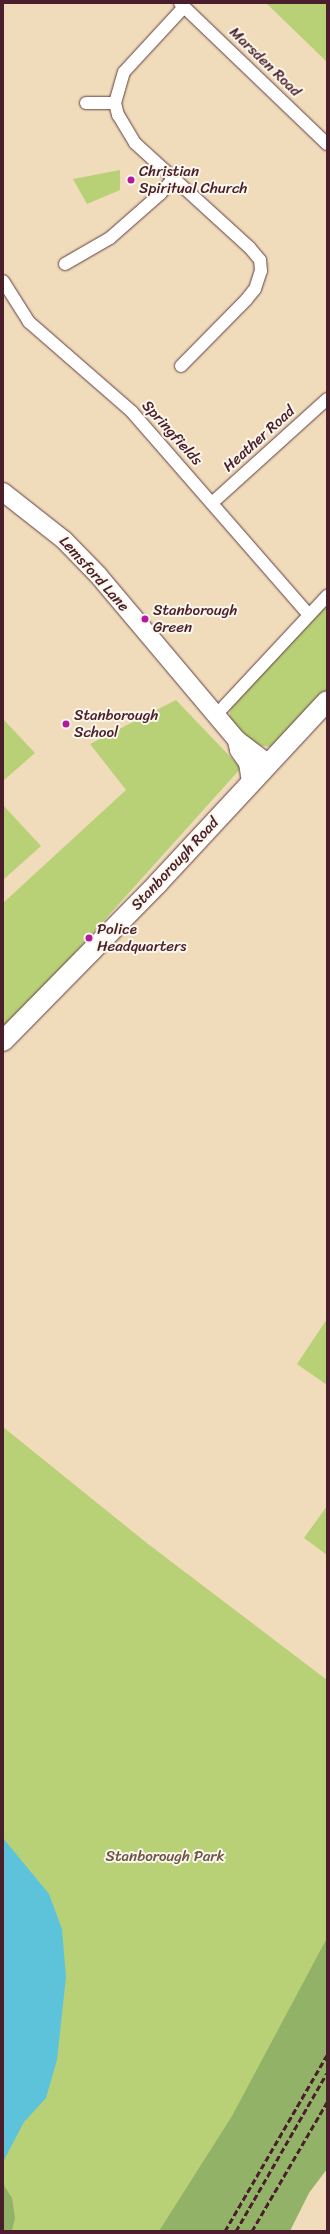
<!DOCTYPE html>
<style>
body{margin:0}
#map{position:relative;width:330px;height:2234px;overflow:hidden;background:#f0dcbb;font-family:Sriracha,sans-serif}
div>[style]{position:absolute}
.green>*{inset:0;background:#b8d176}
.forest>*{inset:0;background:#92b367}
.water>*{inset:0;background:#5dc3db}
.roads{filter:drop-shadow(0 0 1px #633b41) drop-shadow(0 0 1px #633b41)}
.street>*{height:12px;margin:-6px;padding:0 6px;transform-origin:6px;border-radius:6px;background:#fff}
.secondary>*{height:18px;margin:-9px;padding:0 9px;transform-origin:9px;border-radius:9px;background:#fff}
.primary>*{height:20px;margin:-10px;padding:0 10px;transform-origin:10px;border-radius:10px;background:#fff}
.rail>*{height:3px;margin-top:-1.5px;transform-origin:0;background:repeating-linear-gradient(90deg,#4a1f2b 0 6px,transparent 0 9px)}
.dots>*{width:11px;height:11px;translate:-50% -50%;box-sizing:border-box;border:2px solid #fbf7ec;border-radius:50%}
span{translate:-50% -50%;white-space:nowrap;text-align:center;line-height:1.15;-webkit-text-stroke:4px #fbf7ec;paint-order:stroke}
.street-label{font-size:15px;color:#4a1f2b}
.poi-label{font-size:15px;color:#4a1f2b}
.left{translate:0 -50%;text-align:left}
.park-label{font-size:15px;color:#6b5442}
.frame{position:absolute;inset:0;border:4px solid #4a1f2b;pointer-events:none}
</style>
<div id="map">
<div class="green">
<i style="clip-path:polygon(266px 3px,327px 3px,327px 62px)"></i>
<i style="clip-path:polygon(120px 170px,120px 190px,87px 204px,73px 179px)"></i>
<i style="clip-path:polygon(327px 604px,327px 691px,271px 747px,256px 745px,229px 719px,231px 707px)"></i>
<i style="clip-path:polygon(176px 700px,241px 768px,3px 1033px,3px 903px,126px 790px,90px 744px)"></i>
<i style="clip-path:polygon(3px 719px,35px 753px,3px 781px)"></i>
<i style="clip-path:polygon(3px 805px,41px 846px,3px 880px)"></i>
<i style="clip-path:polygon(327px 1319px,327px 1385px,297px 1364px)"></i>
<i style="clip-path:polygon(3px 1427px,148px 1544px,327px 1680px,327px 2033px,215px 2231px,3px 2231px)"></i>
<i style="clip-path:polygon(327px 1506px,327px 1555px,304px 1538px)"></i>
</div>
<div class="forest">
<i style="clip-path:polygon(327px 1938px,327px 2169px,309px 2193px,290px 2231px,159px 2231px,232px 2116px)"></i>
<i style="clip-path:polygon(3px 2184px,12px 2198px,15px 2218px,12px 2231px,3px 2231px)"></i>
</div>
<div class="water">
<i style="clip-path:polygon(3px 1838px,49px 1894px,62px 1929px,66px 1977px,57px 2060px,46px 2098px,24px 2122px,3px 2162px)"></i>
</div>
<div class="roads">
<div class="street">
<i style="left:180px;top:3px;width:204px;rotate:43.8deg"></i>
<i style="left:86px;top:103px;width:29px"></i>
<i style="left:65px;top:264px;width:52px;rotate:-30deg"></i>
<i style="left:110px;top:238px;width:67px;rotate:-41.3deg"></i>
<i style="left:160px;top:194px;width:18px;rotate:-49deg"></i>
<i style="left:3px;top:281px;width:49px;rotate:57.6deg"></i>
<i style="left:29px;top:322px;width:137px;rotate:41.1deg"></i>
<i style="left:132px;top:412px;width:269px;rotate:48.9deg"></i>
<i style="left:181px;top:366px;width:93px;rotate:-45.4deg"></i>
<i style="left:246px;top:300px;width:14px;rotate:-51deg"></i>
<i style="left:255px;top:289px;width:19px;rotate:-72deg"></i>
<i style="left:261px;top:271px;width:11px;rotate:-95deg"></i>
<i style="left:260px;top:260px;width:16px;rotate:-130deg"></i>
<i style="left:250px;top:248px;width:156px;rotate:-137.6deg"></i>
<i style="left:135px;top:143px;width:33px;rotate:-121deg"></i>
<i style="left:118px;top:115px;width:12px;rotate:-104deg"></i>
<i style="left:115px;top:103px;width:32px;rotate:-74deg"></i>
<i style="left:124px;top:72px;width:88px;rotate:-47.3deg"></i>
<i style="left:212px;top:503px;width:155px;rotate:-42.1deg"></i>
<i style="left:216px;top:715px;width:163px;rotate:-47deg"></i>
</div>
<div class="secondary">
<i style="left:3px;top:492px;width:78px;rotate:38.2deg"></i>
<i style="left:64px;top:540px;width:49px;rotate:45.8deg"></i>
<i style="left:98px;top:575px;width:216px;rotate:49.9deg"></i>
<i style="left:237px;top:740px;width:40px;rotate:37deg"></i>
<i style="left:237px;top:741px;width:9px;rotate:77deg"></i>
<i style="left:239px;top:750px;width:16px;rotate:55deg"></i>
<i style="left:248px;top:763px;width:20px;rotate:81deg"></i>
</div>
<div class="primary">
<i style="left:3px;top:1041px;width:221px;rotate:-45.5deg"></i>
<i style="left:158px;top:883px;width:248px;rotate:-47.1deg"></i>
</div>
</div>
<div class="rail">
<i style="left:225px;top:2231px;width:203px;rotate:-59.9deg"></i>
<i style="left:236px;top:2231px;width:182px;rotate:-60.1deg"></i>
<i style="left:252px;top:2231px;width:149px;rotate:-59.8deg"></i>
</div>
<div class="dots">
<i style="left:131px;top:180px;background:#b5179e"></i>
<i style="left:145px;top:619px;background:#b5179e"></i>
<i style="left:66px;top:724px;background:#b5179e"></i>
<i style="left:89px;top:938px;background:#b5179e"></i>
</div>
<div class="street-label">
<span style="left:265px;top:62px;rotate:44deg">Marsden Road</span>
<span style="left:172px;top:433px;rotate:48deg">Springfields</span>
<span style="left:259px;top:439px;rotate:-42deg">Heather Road</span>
<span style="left:94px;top:574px;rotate:48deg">Lemsford Lane</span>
<span style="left:175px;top:864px;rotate:-47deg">Stanborough Road</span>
</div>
<div class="poi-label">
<span class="left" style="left:139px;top:180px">Christian<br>Spiritual Church</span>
<span class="left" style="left:153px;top:619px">Stanborough<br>Green</span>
<span class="left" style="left:74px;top:724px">Stanborough<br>School</span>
<span class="left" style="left:97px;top:938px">Police<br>Headquarters</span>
</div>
<div class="park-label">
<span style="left:165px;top:1857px">Stanborough Park</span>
</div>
<div class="frame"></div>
</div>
